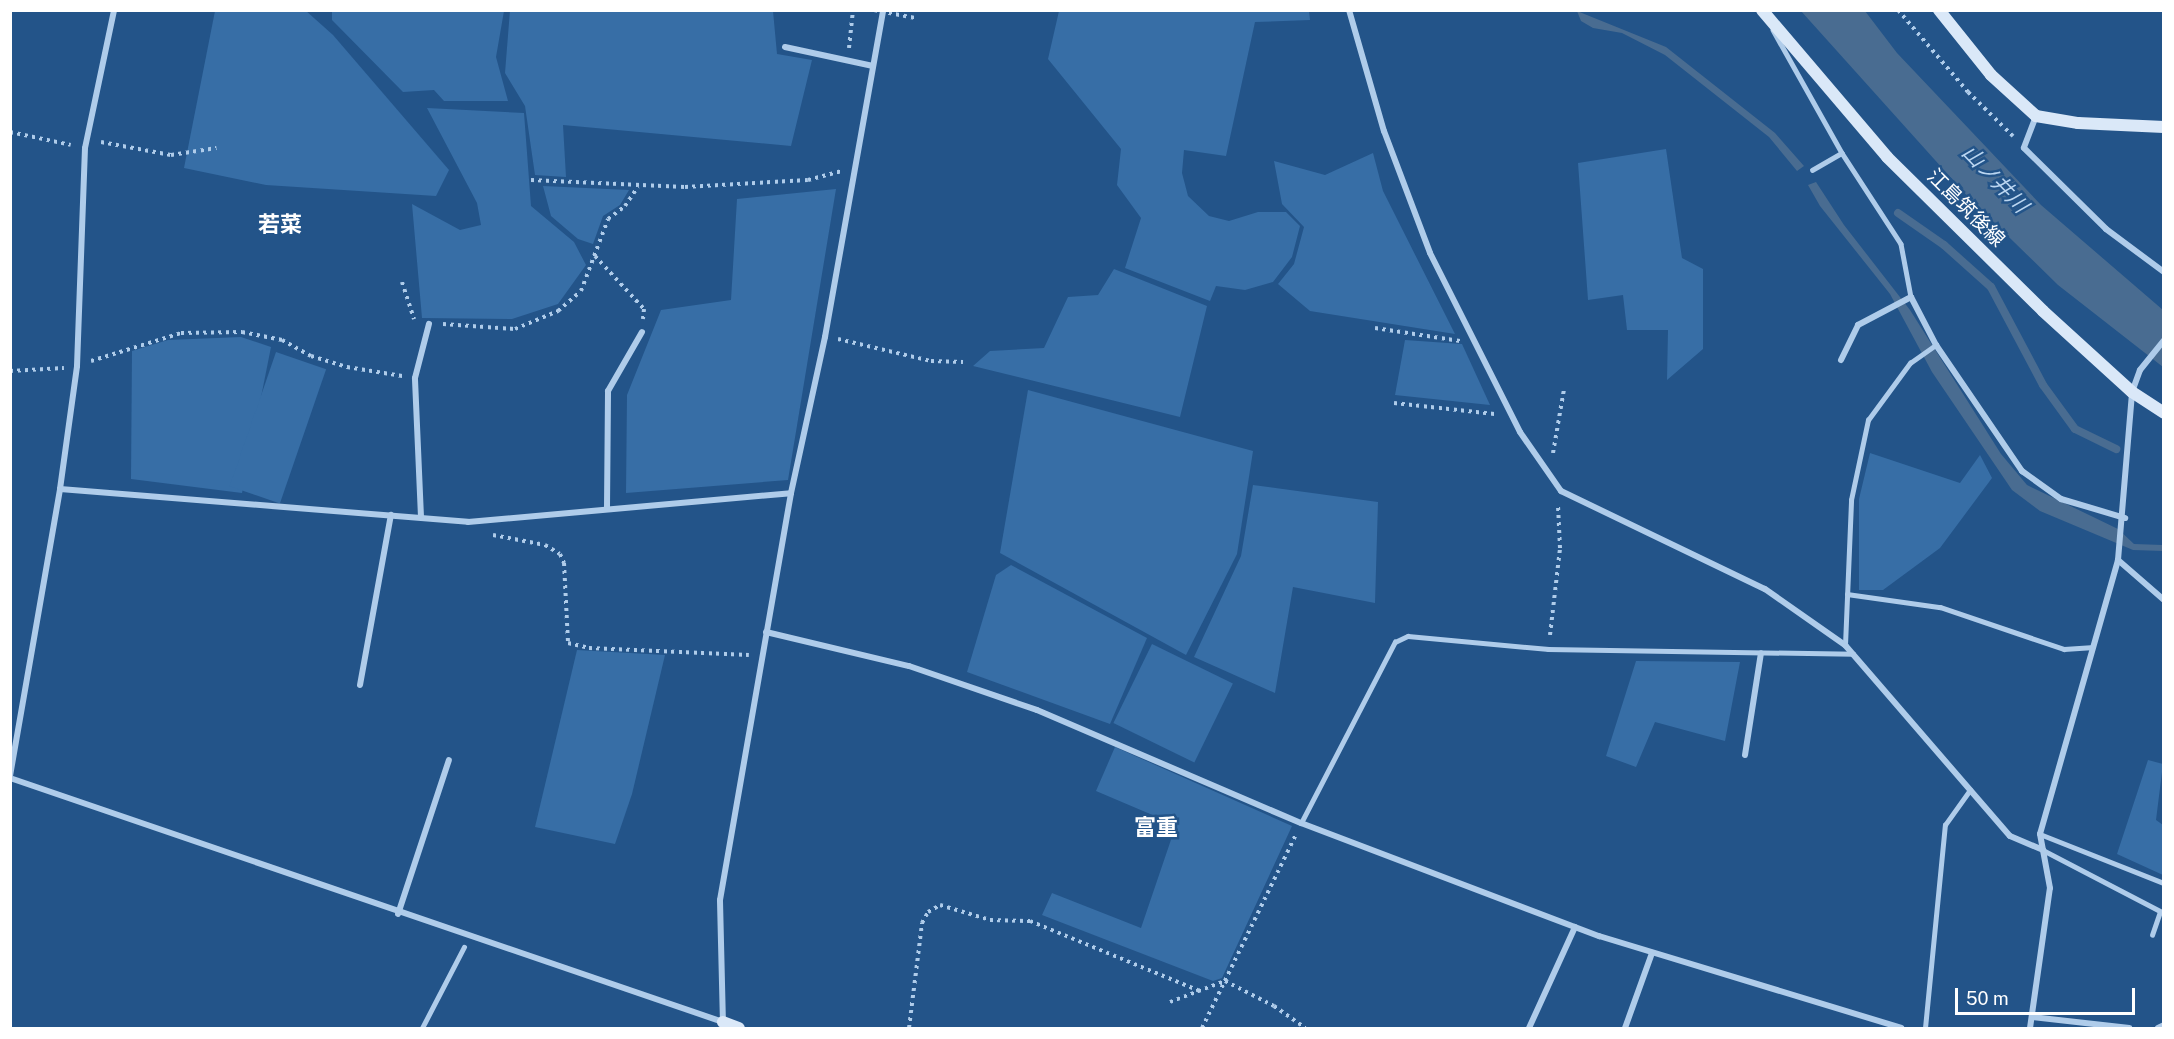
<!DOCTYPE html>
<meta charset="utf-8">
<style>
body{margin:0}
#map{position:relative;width:2174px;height:1039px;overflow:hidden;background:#235489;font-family:"Public Sans","Noto Sans JP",sans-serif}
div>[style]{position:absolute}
.green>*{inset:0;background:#376ea6;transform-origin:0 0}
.water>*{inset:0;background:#496c91}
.stream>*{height:8px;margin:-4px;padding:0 4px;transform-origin:4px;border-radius:4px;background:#496c91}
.path>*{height:4px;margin-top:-2px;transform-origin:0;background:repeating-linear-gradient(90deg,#afccea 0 3px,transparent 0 7.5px)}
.lane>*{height:4.5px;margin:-2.25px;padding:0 2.25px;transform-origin:2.25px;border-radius:2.25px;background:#afccea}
.street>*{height:6px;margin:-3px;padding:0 3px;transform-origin:3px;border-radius:3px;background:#afccea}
.secondary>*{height:12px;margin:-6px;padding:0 6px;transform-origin:6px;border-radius:6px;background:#dae8f8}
.path-bridge>*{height:4px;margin-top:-2px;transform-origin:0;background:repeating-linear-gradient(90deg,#afccea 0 3px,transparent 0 7.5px)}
span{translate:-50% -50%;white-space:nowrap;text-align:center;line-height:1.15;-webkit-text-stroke:5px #235489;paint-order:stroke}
.street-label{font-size:20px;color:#fff}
.water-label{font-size:21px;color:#bbd6f1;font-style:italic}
.quarter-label{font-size:22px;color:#fff;font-weight:700}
.frame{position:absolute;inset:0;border:12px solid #fff;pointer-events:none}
.scale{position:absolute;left:1955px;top:988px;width:180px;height:27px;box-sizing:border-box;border:3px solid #fff;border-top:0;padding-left:8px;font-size:18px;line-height:21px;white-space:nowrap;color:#fff;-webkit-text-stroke:4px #235489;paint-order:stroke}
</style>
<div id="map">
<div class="green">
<i style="clip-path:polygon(305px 10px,333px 35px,449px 170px,436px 196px,266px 185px,184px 168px,215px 11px)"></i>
<i style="clip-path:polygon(510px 10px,773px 11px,777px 54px,812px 60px,791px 146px,563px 125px,566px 177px,535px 175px,525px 106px,505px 73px)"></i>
<i style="clip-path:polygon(332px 11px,504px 11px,496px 57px,508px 101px,444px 101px,434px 90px,403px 92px,332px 20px)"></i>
<i style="clip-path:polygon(1059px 11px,1309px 11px,1310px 20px,1255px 22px,1226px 156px,1184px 150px,1182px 173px,1188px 196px,1209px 216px,1229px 221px,1258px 212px,1286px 212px,1300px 226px,1292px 257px,1273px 282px,1245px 290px,1216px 286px,1210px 301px,1125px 268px,1141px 218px,1117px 185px,1121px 149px,1048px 59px)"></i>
<i style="clip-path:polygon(427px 108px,524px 113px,531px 206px,574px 242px,586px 265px,558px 304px,512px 319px,422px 318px,412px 204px,460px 230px,481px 225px,477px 203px)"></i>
<i style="clip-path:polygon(1666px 149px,1682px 258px,1703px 269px,1703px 349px,1667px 380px,1668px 330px,1627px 330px,1623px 295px,1588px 300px,1578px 163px)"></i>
<i style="clip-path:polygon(1373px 153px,1383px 191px,1455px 334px,1310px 311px,1278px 284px,1294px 264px,1304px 227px,1282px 204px,1274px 161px,1325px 175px)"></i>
<i style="clip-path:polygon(543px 186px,629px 190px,620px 205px,603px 216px,593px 244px,578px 239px,551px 216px)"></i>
<i style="clip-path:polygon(836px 189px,788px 480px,626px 493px,627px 395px,661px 310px,731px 300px,737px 199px)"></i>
<i style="clip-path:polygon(1114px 269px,1207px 306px,1180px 417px,973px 366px,990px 351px,1044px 348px,1068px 297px,1098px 295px)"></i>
<i style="clip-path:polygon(241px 337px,271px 347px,242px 493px,131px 479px,132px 351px,168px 340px)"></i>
<i style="clip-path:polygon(1405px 340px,1462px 344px,1490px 405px,1395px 395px)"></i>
<i style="left:276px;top:352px;width:53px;height:142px;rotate:19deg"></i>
<i style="clip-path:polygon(1028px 390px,1253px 451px,1237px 554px,1186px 655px,1000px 553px)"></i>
<i style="clip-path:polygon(1870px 453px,1960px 483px,1980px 455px,1992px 478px,1940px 548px,1883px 590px,1859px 590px,1859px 499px)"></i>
<i style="clip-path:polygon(1253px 485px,1378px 502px,1375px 603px,1293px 587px,1275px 693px,1194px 657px,1241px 556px)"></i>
<i style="clip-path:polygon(1011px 565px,1147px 638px,1110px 724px,967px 672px,996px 575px)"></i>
<i style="left:1152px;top:644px;width:90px;height:88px;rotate:26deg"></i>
<i style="clip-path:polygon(577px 650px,665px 655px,632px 794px,615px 844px,535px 827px)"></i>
<i style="clip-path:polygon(1636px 661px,1740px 662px,1725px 741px,1655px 722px,1636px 767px,1606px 756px)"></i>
<i style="clip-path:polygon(1115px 747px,1292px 826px,1222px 978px,1213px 981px,1042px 915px,1052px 893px,1141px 928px,1176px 825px,1096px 791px)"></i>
<i style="clip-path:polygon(2148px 760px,2163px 764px,2156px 820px,2163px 825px,2163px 875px,2117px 854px)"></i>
</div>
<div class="water">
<i style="clip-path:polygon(1577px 11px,1666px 47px,1775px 133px,1804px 166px,1797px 171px,1769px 137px,1665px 55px,1622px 33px,1593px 28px,1581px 21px)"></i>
<i style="clip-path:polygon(1801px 11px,1865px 11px,1897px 53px,2041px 205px,2163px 310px,2163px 367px,2058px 285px,1970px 199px)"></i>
<i style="clip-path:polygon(1816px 182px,1844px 225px,1910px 310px,2001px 454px,2027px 485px,2118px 529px,2134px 544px,2163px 545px,2163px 551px,2133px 550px,2040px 511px,2012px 490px,1932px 372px,1890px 294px,1820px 206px,1808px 185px)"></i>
</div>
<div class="stream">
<i style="left:1898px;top:213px;width:56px;rotate:34.8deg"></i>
<i style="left:1944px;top:245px;width:63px;rotate:41.8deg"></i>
<i style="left:1991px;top:287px;width:111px;rotate:62deg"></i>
<i style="left:2043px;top:385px;width:54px;rotate:54deg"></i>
<i style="left:2075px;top:429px;width:46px;rotate:26deg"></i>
</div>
<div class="path">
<i style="left:1898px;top:10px;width:108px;rotate:49.5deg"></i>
<i style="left:1968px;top:92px;width:63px;rotate:44.4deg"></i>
<i style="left:849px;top:48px;width:38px;rotate:-84deg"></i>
<i style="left:10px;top:132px;width:62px;rotate:12deg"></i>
<i style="left:101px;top:142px;width:71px;rotate:10.5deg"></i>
<i style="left:171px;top:155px;width:46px;rotate:-8.8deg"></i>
<i style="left:531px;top:180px;width:154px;rotate:2.6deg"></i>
<i style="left:685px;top:187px;width:123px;rotate:-3.3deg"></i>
<i style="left:808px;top:180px;width:34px;rotate:-15deg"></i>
<i style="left:595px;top:256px;width:72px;rotate:47.2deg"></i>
<i style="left:644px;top:309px;width:10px;rotate:96deg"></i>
<i style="left:402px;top:282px;width:39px;rotate:72deg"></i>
<i style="left:443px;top:324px;width:72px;rotate:4deg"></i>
<i style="left:515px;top:329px;width:47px;rotate:-22.7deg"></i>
<i style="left:558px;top:311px;width:30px;rotate:-41deg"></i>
<i style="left:581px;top:291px;width:77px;rotate:-69.4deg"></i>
<i style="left:608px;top:219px;width:21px;rotate:-37deg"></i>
<i style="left:625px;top:206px;width:23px;rotate:-56deg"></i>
<i style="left:1375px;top:328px;width:86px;rotate:8.7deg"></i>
<i style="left:838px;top:339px;width:96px;rotate:13.3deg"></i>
<i style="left:931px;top:361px;width:32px;rotate:2deg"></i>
<i style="left:91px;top:361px;width:94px;rotate:-17.3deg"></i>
<i style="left:181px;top:333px;width:61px;rotate:-0.9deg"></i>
<i style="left:242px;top:332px;width:41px;rotate:11.3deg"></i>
<i style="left:282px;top:340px;width:33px;rotate:29deg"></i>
<i style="left:311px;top:356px;width:38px;rotate:17deg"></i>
<i style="left:347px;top:367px;width:56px;rotate:9.3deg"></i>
<i style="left:10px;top:371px;width:54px;rotate:-3.2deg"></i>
<i style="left:1394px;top:403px;width:101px;rotate:6.3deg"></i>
<i style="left:1553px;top:453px;width:65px;rotate:-80.2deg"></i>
<i style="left:493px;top:535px;width:53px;rotate:10.9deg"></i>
<i style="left:545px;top:545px;width:17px;rotate:31deg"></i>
<i style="left:560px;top:554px;width:10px;rotate:66deg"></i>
<i style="left:564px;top:563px;width:80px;rotate:87.1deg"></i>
<i style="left:568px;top:643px;width:22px;rotate:13deg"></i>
<i style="left:589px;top:648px;width:160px;rotate:2.5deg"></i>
<i style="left:1550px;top:635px;width:88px;rotate:-83.4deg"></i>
<i style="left:1560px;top:548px;width:42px;rotate:-92.7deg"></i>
<i style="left:1170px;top:1002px;width:59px;rotate:-20.9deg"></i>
<i style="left:1225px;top:981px;width:55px;rotate:27deg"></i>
<i style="left:1274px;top:1006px;width:38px;rotate:35deg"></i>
<i style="left:909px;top:1028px;width:106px;rotate:-82.9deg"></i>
<i style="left:922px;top:923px;width:13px;rotate:-61deg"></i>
<i style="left:928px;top:912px;width:14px;rotate:-30deg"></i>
<i style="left:940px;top:905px;width:52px;rotate:16.7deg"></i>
<i style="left:990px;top:920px;width:40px;rotate:1.4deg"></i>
<i style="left:1030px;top:921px;width:184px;rotate:22.4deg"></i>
<i style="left:1202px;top:1028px;width:216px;rotate:-64.1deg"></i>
</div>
<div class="lane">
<i style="left:1773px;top:30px;width:141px;rotate:60.7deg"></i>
<i style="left:1842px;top:153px;width:108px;rotate:57deg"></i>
<i style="left:1901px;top:244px;width:54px;rotate:79.3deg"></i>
<i style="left:1812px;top:170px;width:34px;rotate:-30deg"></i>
<i style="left:1847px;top:594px;width:94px;rotate:8deg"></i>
<i style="left:1940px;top:607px;width:131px;rotate:18.7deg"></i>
<i style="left:2064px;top:649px;width:26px;rotate:-4deg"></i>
<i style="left:1845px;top:645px;width:145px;rotate:-87.6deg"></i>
<i style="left:1851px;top:500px;width:82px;rotate:-78deg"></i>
<i style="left:1868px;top:420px;width:71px;rotate:-53.6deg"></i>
<i style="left:1910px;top:363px;width:32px;rotate:-35deg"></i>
<i style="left:1301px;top:823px;width:204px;rotate:-62.6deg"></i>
<i style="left:1395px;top:642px;width:14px;rotate:-25deg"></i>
<i style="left:1408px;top:636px;width:141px;rotate:5.3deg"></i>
<i style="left:1548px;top:649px;width:305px;rotate:0.9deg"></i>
<i style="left:2040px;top:834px;width:133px;rotate:21.6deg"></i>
<i style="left:2043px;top:850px;width:136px;rotate:27.5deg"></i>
<i style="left:2152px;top:935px;width:24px;rotate:-71deg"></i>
<i style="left:422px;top:1028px;width:91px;rotate:-62.6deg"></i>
<i style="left:1925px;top:1028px;width:204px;rotate:-84.4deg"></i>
<i style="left:1945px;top:825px;width:43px;rotate:-54.5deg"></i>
</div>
<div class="street">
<i style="left:1349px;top:10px;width:126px;rotate:73.9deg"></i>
<i style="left:1384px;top:131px;width:130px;rotate:69.3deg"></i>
<i style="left:1430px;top:253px;width:200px;rotate:63.3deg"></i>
<i style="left:1520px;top:432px;width:72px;rotate:55.2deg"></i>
<i style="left:1561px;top:491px;width:226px;rotate:25.7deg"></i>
<i style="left:1765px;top:589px;width:98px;rotate:35deg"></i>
<i style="left:1845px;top:645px;width:252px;rotate:49.2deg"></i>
<i style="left:2010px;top:836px;width:36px;rotate:23deg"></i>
<i style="left:785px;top:47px;width:90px;rotate:12.2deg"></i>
<i style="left:2036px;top:116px;width:34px;rotate:111deg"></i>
<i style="left:2024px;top:148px;width:115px;rotate:44.6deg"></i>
<i style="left:2106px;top:229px;width:72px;rotate:36.6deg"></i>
<i style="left:1841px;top:360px;width:39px;rotate:-64deg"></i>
<i style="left:1858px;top:325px;width:60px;rotate:-27.8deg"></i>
<i style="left:1911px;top:297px;width:54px;rotate:62.5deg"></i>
<i style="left:1936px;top:345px;width:153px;rotate:55.7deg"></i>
<i style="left:2022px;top:471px;width:48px;rotate:35.7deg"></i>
<i style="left:2061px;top:499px;width:67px;rotate:16.5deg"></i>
<i style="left:60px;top:489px;width:409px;rotate:4.6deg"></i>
<i style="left:468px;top:522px;width:324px;rotate:-5.1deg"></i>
<i style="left:607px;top:508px;width:117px;rotate:-89.5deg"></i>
<i style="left:608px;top:391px;width:68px;rotate:-60deg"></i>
<i style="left:421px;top:517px;width:139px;rotate:-92.5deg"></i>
<i style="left:415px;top:378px;width:56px;rotate:-75.5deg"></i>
<i style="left:2118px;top:560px;width:61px;rotate:41deg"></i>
<i style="left:766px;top:632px;width:147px;rotate:13.4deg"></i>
<i style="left:909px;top:666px;width:135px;rotate:19deg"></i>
<i style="left:1037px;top:710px;width:287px;rotate:23.2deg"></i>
<i style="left:1301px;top:823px;width:319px;rotate:20.8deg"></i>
<i style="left:1599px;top:936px;width:316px;rotate:16.9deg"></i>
<i style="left:360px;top:685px;width:173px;rotate:-79.7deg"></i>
<i style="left:1745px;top:755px;width:103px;rotate:-81.1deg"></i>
<i style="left:10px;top:776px;width:291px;rotate:-80.1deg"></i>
<i style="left:60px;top:489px;width:124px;rotate:-82.1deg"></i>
<i style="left:77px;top:366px;width:218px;rotate:-87.9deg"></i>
<i style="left:85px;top:148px;width:141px;rotate:-78.1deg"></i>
<i style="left:10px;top:778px;width:754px;rotate:18.89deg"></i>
<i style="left:398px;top:914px;width:162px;rotate:-71.7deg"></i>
<i style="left:2032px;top:1017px;width:98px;rotate:6.5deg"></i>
<i style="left:723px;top:1024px;width:124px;rotate:-91.4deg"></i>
<i style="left:720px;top:900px;width:413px;rotate:-80.1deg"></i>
<i style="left:791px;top:493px;width:160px;rotate:-77.7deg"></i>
<i style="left:825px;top:337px;width:332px;rotate:-79.9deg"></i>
<i style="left:1529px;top:1028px;width:111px;rotate:-65.5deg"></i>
<i style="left:1625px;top:1028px;width:80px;rotate:-70.2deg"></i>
<i style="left:2030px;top:1028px;width:141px;rotate:-81.9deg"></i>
<i style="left:2050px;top:888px;width:55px;rotate:-100.5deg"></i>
<i style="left:2040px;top:834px;width:285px;rotate:-74.1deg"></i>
<i style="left:2118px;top:560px;width:169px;rotate:-85.2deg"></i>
<i style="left:2132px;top:392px;width:23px;rotate:-70deg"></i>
<i style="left:2140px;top:370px;width:38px;rotate:-51deg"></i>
<i style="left:2158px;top:1028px;width:7px;rotate:-27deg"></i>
</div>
<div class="secondary">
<i style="left:1762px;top:10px;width:193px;rotate:49.6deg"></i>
<i style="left:1887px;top:157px;width:219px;rotate:44.6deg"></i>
<i style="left:2043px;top:311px;width:120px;rotate:42.3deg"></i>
<i style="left:2132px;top:392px;width:38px;rotate:33deg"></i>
<i style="left:1939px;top:10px;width:83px;rotate:51.3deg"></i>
<i style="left:1991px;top:75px;width:61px;rotate:42.3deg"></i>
<i style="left:2036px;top:116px;width:43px;rotate:9.5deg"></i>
<i style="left:2078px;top:123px;width:86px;rotate:2.7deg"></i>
<i style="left:723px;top:1022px;width:17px;rotate:21deg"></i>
</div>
<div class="path-bridge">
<i style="left:874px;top:10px;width:42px;rotate:11deg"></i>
</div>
<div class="street-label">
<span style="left:1966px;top:208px;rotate:45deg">江島筑後線</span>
</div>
<div class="water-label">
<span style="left:1995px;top:179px;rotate:46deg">山ノ井川</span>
</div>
<div class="quarter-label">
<span style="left:280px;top:225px">若菜</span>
<span style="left:1156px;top:828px">富重</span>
</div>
<div class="frame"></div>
<div class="scale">50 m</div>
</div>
